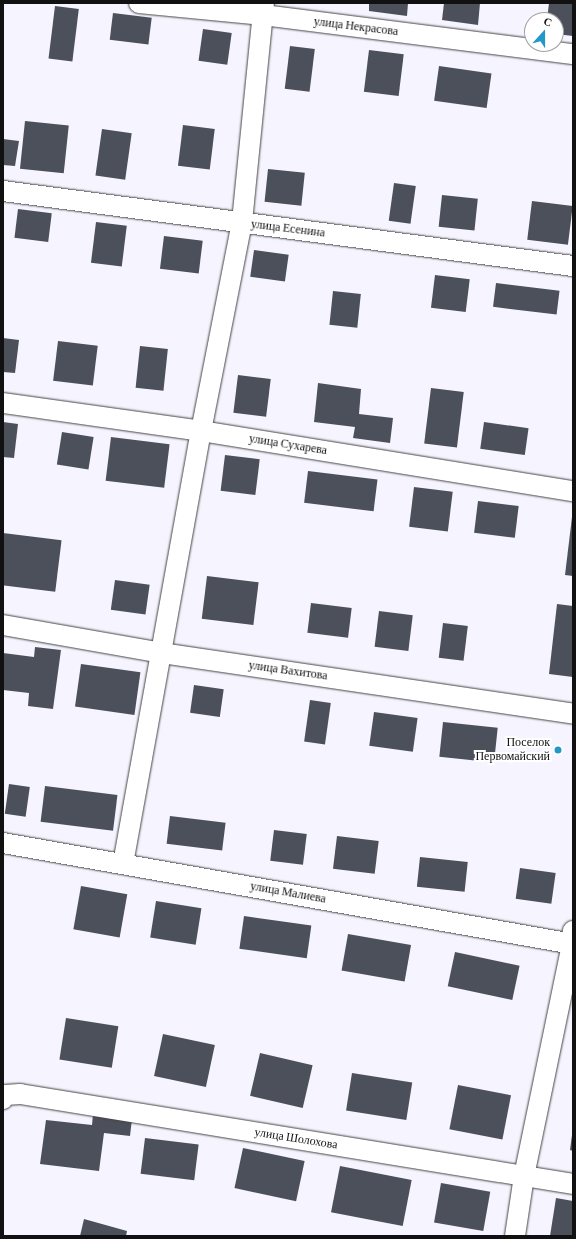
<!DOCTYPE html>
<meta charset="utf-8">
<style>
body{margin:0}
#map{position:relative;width:576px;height:1239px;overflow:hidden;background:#f6f5ff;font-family:"Crimson Pro",serif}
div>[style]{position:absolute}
.building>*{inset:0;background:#4c505a;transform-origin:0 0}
.roads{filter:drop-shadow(0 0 1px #444) drop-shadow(0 0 1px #444)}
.minor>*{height:20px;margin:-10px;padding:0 10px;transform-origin:10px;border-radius:10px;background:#fff}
.dots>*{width:11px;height:11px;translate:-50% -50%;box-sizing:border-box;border:2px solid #fff;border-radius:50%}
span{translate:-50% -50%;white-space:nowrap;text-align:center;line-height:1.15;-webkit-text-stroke:4px #fff;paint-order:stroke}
.street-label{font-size:12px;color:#111}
.poi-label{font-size:12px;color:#111}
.right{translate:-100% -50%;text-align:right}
.frame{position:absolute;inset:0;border:4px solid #111;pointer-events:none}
.north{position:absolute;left:524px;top:12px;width:40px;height:40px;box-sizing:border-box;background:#fff;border:1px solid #a0a0a0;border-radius:50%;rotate:21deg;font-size:11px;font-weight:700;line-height:16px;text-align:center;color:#111}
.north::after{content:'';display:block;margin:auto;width:14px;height:18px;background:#2298c8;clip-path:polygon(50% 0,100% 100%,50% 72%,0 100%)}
</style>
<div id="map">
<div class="building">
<i style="clip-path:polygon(369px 3px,408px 3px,407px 16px,369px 11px)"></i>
<i style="clip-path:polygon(444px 3px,480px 3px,478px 25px,442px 20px)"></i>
<i style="clip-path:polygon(549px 3px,573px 3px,573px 36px,556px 34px,556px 20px,547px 20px)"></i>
<i style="left:55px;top:6px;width:24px;height:53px;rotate:7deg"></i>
<i style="left:113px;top:13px;width:39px;height:27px;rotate:7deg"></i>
<i style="left:203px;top:29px;width:29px;height:32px;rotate:8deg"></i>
<i style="left:290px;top:46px;width:25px;height:43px;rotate:7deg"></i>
<i style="left:369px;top:50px;width:35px;height:42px;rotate:7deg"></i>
<i style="left:439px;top:66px;width:53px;height:35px;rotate:8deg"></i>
<i style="left:25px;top:121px;width:44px;height:48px;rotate:6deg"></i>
<i style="left:183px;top:125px;width:32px;height:41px;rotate:7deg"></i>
<i style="left:102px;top:129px;width:30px;height:47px;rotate:8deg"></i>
<i style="clip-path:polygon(3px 139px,19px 141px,15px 166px,3px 165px)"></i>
<i style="left:268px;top:169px;width:37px;height:33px;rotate:6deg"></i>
<i style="left:394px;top:183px;width:22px;height:38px;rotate:8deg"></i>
<i style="left:442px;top:195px;width:36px;height:32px;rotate:6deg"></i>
<i style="left:532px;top:201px;width:41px;height:39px;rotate:7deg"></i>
<i style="left:18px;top:209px;width:34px;height:29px;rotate:7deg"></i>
<i style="left:96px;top:222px;width:31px;height:41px;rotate:7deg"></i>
<i style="left:164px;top:236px;width:39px;height:33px;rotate:7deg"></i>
<i style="left:254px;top:250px;width:35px;height:27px;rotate:8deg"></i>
<i style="left:435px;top:275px;width:35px;height:33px;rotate:7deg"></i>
<i style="left:496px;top:283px;width:64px;height:24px;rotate:7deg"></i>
<i style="left:333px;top:291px;width:28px;height:34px;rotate:6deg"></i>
<i style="clip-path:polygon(3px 338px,19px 340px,15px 373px,3px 372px)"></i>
<i style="left:58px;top:341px;width:40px;height:40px;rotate:7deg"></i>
<i style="left:140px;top:346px;width:28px;height:42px;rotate:6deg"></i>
<i style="left:238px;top:375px;width:33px;height:38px;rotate:7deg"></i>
<i style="clip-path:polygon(318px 383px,361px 389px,359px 414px,393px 418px,390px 443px,353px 438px,355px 427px,314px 422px)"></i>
<i style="left:431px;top:388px;width:33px;height:56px;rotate:7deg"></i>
<i style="clip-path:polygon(3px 422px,18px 424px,14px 458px,3px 457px)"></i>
<i style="left:484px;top:422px;width:45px;height:27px;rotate:8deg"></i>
<i style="left:62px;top:432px;width:32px;height:33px;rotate:9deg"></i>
<i style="left:111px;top:437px;width:59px;height:44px;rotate:7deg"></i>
<i style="left:225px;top:455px;width:35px;height:36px;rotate:7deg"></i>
<i style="left:308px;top:471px;width:70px;height:32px;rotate:7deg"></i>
<i style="left:414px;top:487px;width:39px;height:40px;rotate:7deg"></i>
<i style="left:478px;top:501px;width:41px;height:32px;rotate:7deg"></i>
<i style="clip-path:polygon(572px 517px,573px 517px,573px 576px,565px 575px)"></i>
<i style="left:3px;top:533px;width:59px;height:52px;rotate:7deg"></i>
<i style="left:207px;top:576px;width:52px;height:43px;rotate:7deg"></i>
<i style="left:115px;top:580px;width:35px;height:30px;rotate:8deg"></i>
<i style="left:311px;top:603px;width:41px;height:30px;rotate:7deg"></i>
<i style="clip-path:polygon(557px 604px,573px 606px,573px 677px,549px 674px)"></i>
<i style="left:379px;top:611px;width:34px;height:36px;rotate:7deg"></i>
<i style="left:443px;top:623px;width:25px;height:35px;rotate:7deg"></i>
<i style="clip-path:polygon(35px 647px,61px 650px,53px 709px,28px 706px,29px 693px,3px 690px,3px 653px,34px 657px)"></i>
<i style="left:81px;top:664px;width:60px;height:43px;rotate:8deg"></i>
<i style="left:194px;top:685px;width:30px;height:28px;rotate:8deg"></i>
<i style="left:310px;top:700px;width:21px;height:42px;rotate:8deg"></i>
<i style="left:374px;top:712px;width:44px;height:34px;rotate:8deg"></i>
<i style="left:443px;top:722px;width:55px;height:35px;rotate:6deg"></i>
<i style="left:9px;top:784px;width:21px;height:30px;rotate:8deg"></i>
<i style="left:45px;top:786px;width:73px;height:36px;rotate:7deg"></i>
<i style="left:170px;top:816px;width:56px;height:28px;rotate:7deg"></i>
<i style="left:274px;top:830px;width:33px;height:31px;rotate:7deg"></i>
<i style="left:337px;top:836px;width:42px;height:33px;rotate:7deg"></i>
<i style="left:420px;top:857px;width:48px;height:30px;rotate:6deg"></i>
<i style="left:520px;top:868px;width:36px;height:31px;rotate:8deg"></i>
<i style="left:81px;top:886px;width:47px;height:44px;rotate:10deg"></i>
<i style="left:156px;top:901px;width:46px;height:37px;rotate:9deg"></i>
<i style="left:244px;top:916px;width:68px;height:33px;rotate:8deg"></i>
<i style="left:348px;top:934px;width:64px;height:37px;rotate:10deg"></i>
<i style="left:455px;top:952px;width:66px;height:35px;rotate:12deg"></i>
<i style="left:66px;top:1018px;width:53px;height:42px;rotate:9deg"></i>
<i style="left:163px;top:1034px;width:53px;height:43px;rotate:12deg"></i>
<i style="left:260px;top:1053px;width:54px;height:44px;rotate:13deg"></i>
<i style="left:352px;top:1073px;width:61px;height:38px;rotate:9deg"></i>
<i style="left:458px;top:1085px;width:54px;height:45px;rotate:11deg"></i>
<i style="clip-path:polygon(93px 1114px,132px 1119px,130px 1136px,104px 1133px,99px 1171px,40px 1164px,46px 1120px,92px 1125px)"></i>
<i style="clip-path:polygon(572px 1135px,573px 1135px,573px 1151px,570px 1150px)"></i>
<i style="left:145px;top:1138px;width:54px;height:36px;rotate:7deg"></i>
<i style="left:243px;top:1148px;width:63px;height:41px;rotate:12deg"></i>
<i style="left:340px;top:1166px;width:73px;height:47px;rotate:11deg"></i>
<i style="left:441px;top:1183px;width:50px;height:40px;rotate:10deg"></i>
<i style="clip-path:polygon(556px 1198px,573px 1201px,573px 1236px,550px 1236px)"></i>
<i style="clip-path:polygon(84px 1219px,127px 1231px,126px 1236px,80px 1236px)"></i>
</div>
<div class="roads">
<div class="minor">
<i style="left:139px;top:3px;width:125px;rotate:5.5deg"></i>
<i style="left:263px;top:15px;width:312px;rotate:7.2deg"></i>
<i style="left:3px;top:191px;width:575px;rotate:7.5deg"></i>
<i style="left:3px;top:403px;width:200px;rotate:8deg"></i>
<i style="left:201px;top:431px;width:377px;rotate:9.2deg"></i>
<i style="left:3px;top:625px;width:161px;rotate:10deg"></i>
<i style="left:162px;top:653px;width:416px;rotate:8.4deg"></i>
<i style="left:3px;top:843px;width:579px;rotate:10.05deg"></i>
<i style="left:123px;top:864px;width:440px;rotate:-79.8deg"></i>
<i style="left:201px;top:431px;width:213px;rotate:-78.9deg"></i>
<i style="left:242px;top:222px;width:220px;rotate:-84.3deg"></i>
<i style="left:3px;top:1099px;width:4px;rotate:-63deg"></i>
<i style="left:5px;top:1095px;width:15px;rotate:-4deg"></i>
<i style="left:20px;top:1094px;width:560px;rotate:9.24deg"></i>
<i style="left:515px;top:1236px;width:61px;rotate:-81.5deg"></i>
<i style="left:524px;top:1176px;width:237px;rotate:-78.3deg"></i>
<i style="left:572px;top:944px;width:13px;rotate:-86deg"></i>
</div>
</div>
<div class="dots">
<i style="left:558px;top:750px;background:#2298c8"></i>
</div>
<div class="street-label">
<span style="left:356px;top:27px;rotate:7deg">улица Некрасова</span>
<span style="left:288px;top:229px;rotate:7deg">улица Есенина</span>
<span style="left:288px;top:445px;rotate:9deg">улица Сухарева</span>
<span style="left:288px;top:671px;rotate:8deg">улица Вахитова</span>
<span style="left:288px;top:893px;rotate:10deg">улица Малиева</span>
<span style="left:296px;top:1139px;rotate:9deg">улица Шолохова</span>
</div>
<div class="poi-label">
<span class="right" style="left:550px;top:750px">Поселок<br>Первомайский</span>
</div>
<div class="frame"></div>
<div class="north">С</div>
</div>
